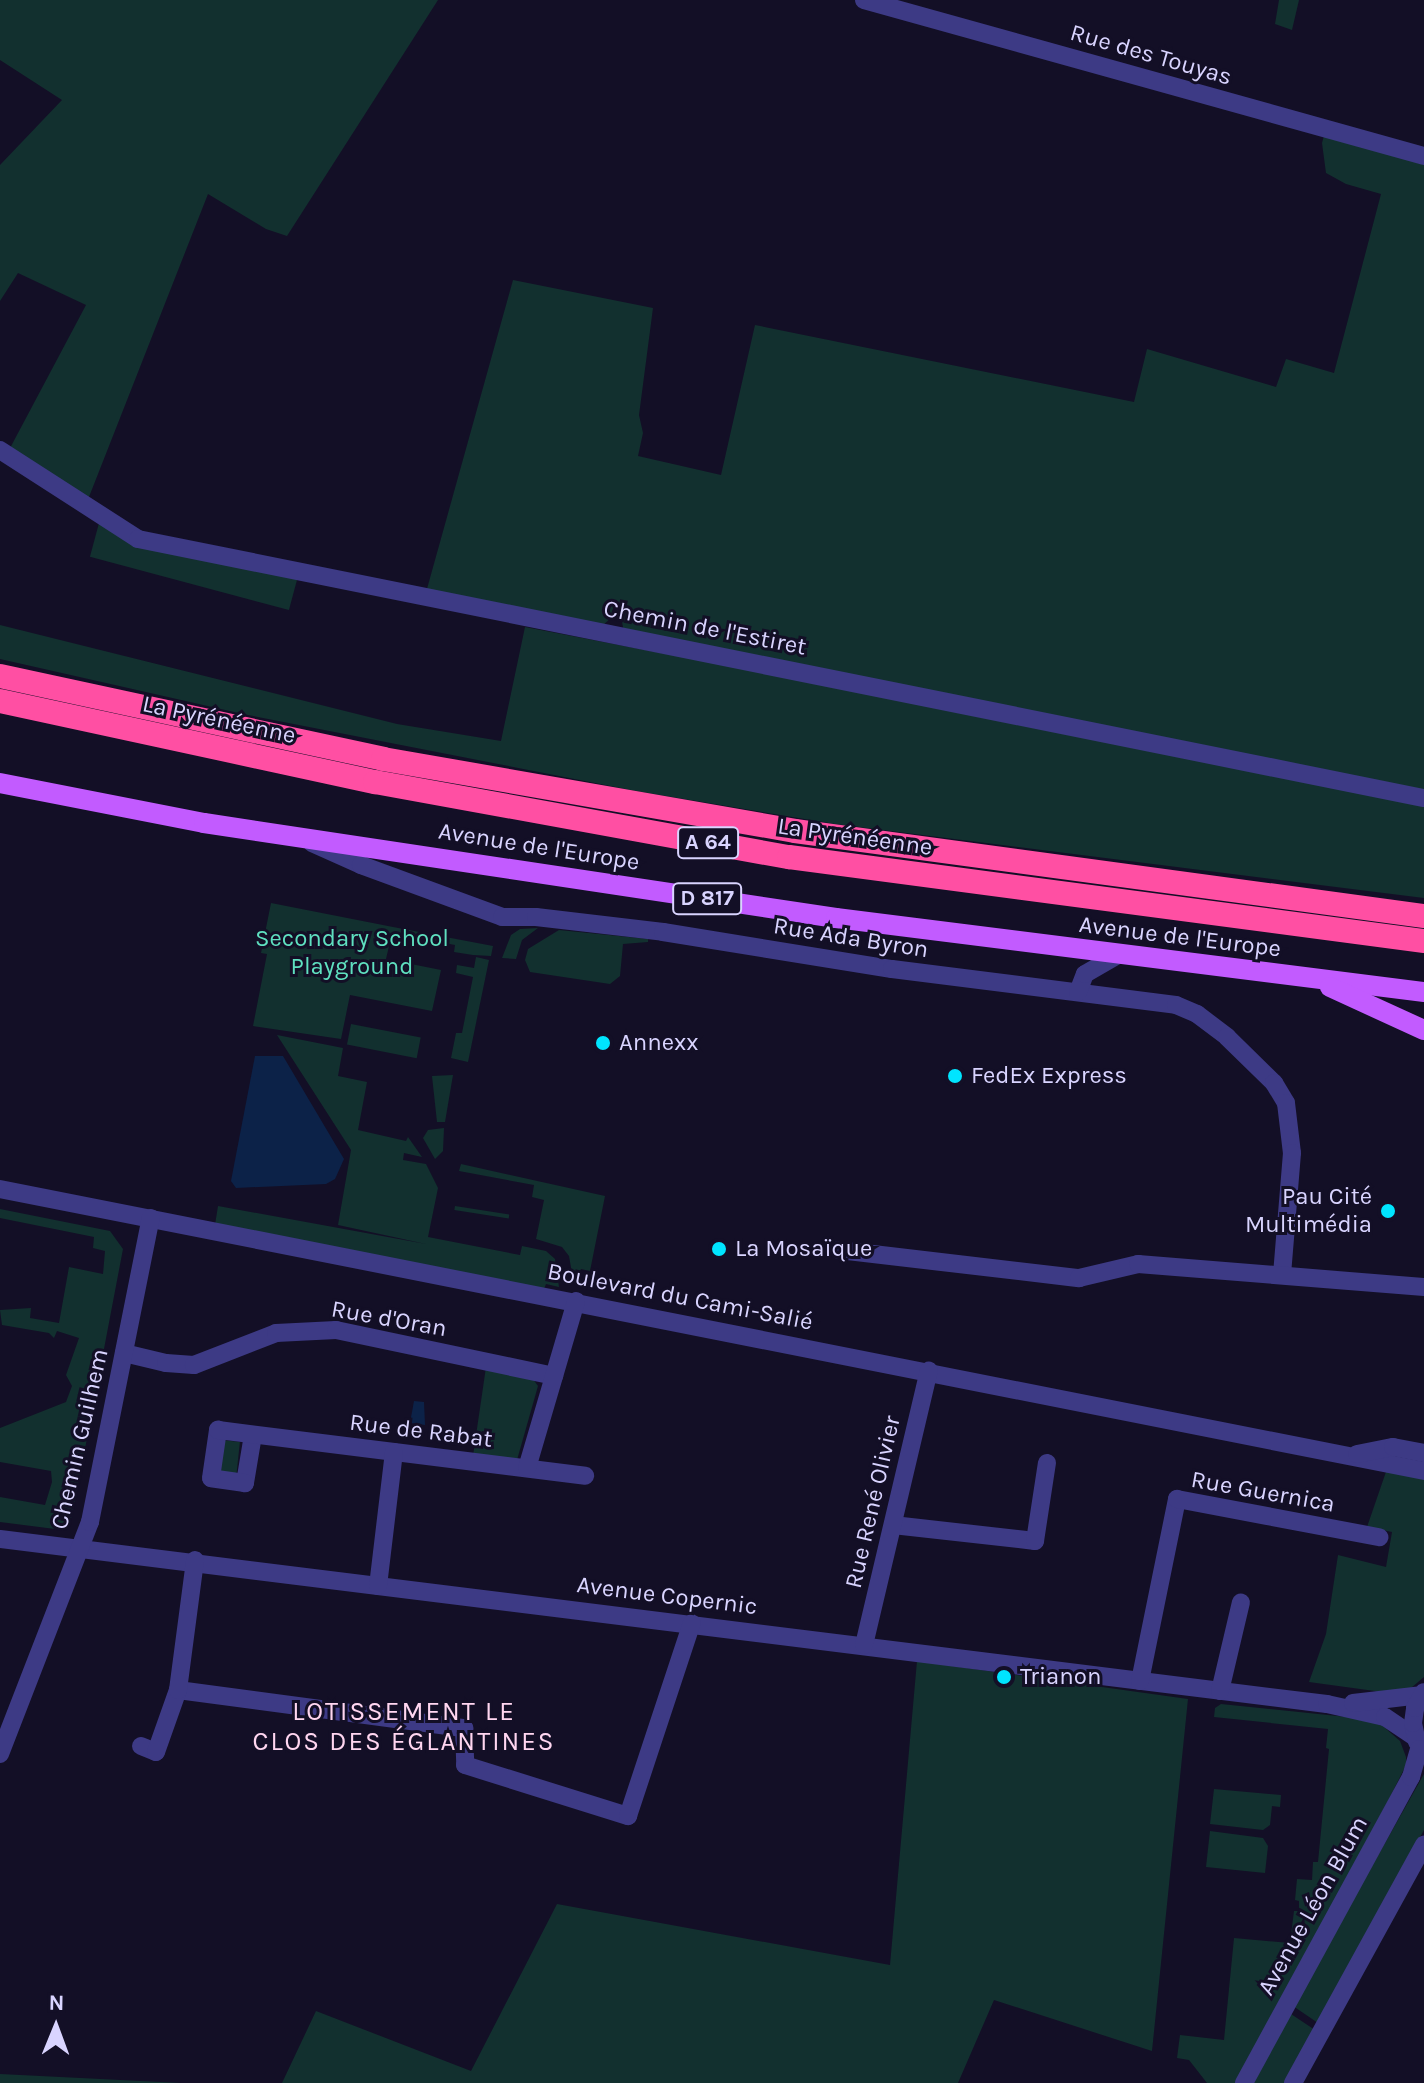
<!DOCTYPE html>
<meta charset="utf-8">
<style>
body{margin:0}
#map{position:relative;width:1424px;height:2083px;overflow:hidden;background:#130f26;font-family:Karla,sans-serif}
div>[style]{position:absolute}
.green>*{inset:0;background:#12302f;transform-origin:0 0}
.water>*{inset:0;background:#0c2248}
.minor>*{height:18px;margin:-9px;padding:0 9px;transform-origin:9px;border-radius:9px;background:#3d3a85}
.major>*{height:20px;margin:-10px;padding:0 10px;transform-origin:10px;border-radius:10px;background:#c25bff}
.highway>*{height:24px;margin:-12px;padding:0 12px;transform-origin:12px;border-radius:12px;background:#ff4fa3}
.dots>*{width:22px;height:22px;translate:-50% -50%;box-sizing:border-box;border:4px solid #130f26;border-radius:50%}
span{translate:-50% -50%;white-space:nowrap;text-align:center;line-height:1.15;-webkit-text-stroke:6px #130f26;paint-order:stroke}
.shield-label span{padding:2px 6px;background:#130f26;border:2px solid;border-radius:6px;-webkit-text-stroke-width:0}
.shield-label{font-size:22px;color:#d9d4ff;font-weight:700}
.street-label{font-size:24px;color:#d9d4ff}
.park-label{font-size:24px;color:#5fe0c0}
.poi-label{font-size:24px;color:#d9d4ff}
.left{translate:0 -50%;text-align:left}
.right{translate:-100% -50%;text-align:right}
.neighbourhood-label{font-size:26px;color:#ffd6f0;letter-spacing:2px}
.north{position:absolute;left:16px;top:1987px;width:80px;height:80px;-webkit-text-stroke:6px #130f26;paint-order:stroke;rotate:1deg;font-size:22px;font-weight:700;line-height:32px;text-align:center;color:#d9d4ff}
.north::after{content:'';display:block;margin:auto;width:28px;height:36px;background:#d9d4ff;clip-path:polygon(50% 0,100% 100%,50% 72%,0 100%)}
</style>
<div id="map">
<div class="green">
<i style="clip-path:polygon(0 0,438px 0,287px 236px,266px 229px,208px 194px,87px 502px,9px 450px,86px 305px,18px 273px,0 301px,0 165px,62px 100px,0 60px)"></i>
<i style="clip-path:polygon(1279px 0,1299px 0,1292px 30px,1275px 24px)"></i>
<i style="clip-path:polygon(1325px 132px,1424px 159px,1424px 898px,835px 824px,636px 791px,243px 714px,0 659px,0 625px,397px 724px,501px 741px,525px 627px,666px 654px,624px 632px,621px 617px,613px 616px,601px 627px,425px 596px,513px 280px,653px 308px,639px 415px,643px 433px,638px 456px,721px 475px,755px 325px,1134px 402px,1147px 349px,1276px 387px,1286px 359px,1334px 373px,1381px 194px,1346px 184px,1326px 173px,1322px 143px)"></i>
<i style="left:99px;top:523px;width:206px;height:35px;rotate:15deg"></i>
<i style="clip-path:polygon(271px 903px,393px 927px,493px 946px,491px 956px,473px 955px,454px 952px,455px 945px,392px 933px,386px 959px,441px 970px,432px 1011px,350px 995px,341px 1039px,253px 1026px,267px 954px,261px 953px)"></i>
<i style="clip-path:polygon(538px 928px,522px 940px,516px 959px,502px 958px,511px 935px,520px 929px)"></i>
<i style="clip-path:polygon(559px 930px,648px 939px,648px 942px,623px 944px,620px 976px,610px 984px,530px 972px,525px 960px,528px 949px)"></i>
<i style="clip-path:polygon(476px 957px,489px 960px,468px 1062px,451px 1058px,456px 1033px,462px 1033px,473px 977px,456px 973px,457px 965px,474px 968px)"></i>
<i style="left:351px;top:1024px;width:71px;height:21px;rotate:11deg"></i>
<i style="clip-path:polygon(277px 1035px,343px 1048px,338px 1076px,367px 1082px,358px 1130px,406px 1141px,408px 1137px,422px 1157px,404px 1153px,403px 1160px,426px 1164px,438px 1188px,428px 1237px,520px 1255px,522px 1246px,546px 1251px,555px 1259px,559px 1287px,546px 1284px,544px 1289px,215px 1225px,218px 1206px,426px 1244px,338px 1225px,351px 1150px)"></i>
<i style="clip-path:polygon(453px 1075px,445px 1122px,437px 1122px,432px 1076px)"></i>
<i style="clip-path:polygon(444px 1128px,443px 1151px,435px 1159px,423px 1138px,428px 1130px)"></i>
<i style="clip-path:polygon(461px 1164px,605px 1196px,590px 1271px,581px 1269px,578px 1275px,572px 1273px,569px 1256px,562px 1247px,536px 1239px,544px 1200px,532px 1197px,534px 1185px,459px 1171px)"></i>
<i style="left:455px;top:1206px;width:55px;height:4px;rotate:9deg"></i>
<i style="clip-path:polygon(0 1209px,110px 1231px,123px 1249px,72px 1517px,55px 1529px,0 1522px,0 1497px,45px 1505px,52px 1482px,51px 1471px,0 1462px,0 1428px,66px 1402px,72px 1386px,66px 1375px,79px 1338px,57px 1331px,54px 1338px,49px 1333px,2px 1325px,0 1310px,31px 1308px,30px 1318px,59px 1323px,69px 1267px,103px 1274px,105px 1251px,93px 1248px,94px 1237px,0 1218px)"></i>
<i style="clip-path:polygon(486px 1367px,533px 1379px,538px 1386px,517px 1460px,473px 1456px)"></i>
<i style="left:221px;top:1440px;width:19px;height:33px;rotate:6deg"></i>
<i style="clip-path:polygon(1388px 1466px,1424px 1478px,1424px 1677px,1411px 1688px,1382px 1692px,1309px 1682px,1326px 1634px,1338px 1555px,1386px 1567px,1392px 1532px,1367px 1527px)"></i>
<i style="clip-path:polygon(917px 1661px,1188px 1699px,1152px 2051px,994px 2000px,958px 2083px,282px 2083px,316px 2011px,471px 2071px,557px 1904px,890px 1965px)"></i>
<i style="clip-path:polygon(1221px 1704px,1376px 1720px,1400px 1741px,1406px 1757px,1406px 1765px,1389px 1799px,1236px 2083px,1207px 2083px,1189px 2060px,1177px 2058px,1180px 2035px,1224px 2040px,1234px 1938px,1290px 1943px,1294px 1911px,1299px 1911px,1299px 1901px,1295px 1900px,1297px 1879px,1312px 1880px,1313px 1862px,1318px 1862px,1329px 1749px,1326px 1748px,1328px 1729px,1214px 1717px,1215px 1708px)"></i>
<i style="clip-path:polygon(1424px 1774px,1424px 1830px,1318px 2023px,1293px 2006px)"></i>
<i style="clip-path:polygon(1214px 1789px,1281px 1795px,1280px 1807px,1272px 1806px,1270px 1825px,1263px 1830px,1210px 1824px)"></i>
<i style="clip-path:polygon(1210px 1831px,1263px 1838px,1268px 1846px,1265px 1873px,1206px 1867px)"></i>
<i style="clip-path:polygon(1288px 2012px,1315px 2030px,1286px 2083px,1250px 2083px)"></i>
<i style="clip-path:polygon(0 2074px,181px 2083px,0 2083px)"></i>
</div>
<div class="water">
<i style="clip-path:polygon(255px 1056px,283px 1056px,344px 1159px,335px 1179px,326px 1184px,236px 1188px,231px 1181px)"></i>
<i style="clip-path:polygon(414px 1401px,424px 1402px,425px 1425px,410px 1423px)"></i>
</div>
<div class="minor">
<i style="left:864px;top:0;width:581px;rotate:15.57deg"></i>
<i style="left:0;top:450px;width:164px;rotate:32.8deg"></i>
<i style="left:138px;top:539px;width:1312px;rotate:11.39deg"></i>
<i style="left:312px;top:843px;width:54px;rotate:24.2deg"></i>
<i style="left:361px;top:865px;width:150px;rotate:20.2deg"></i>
<i style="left:502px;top:917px;width:34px"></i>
<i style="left:536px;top:917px;width:128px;rotate:6.7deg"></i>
<i style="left:663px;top:932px;width:232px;rotate:9.2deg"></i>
<i style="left:892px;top:969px;width:286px;rotate:7.2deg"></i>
<i style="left:1176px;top:1005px;width:23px;rotate:23deg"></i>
<i style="left:1197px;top:1014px;width:38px;rotate:37deg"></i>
<i style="left:1227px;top:1037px;width:66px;rotate:44.4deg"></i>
<i style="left:1274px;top:1083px;width:23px;rotate:59deg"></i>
<i style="left:1286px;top:1103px;width:50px;rotate:83.2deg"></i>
<i style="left:1292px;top:1153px;width:121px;rotate:94.7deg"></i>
<i style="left:1078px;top:992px;width:19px;rotate:-69deg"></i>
<i style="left:1085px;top:974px;width:36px;rotate:-30deg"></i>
<i style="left:0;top:1189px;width:1452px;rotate:11.2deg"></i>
<i style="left:839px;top:1250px;width:242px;rotate:6.7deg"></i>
<i style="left:1079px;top:1278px;width:61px;rotate:-13.3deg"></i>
<i style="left:1138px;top:1264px;width:287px;rotate:4.6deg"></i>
<i style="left:124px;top:1353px;width:43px;rotate:13.4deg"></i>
<i style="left:166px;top:1363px;width:28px;rotate:4deg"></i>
<i style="left:194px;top:1365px;width:88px;rotate:-21.3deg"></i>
<i style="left:276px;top:1333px;width:60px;rotate:-2.9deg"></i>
<i style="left:336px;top:1330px;width:223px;rotate:11.9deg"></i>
<i style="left:253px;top:1435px;width:49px;rotate:99.5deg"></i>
<i style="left:245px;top:1483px;width:34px;rotate:-172deg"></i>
<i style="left:211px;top:1478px;width:49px;rotate:-81.7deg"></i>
<i style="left:218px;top:1430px;width:370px;rotate:7.1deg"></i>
<i style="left:1357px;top:1454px;width:37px;rotate:-11deg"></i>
<i style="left:1393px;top:1447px;width:32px;rotate:11deg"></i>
<i style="left:527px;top:1468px;width:174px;rotate:-73.6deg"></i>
<i style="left:893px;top:1525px;width:143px;rotate:6.4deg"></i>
<i style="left:1035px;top:1541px;width:79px;rotate:-81.3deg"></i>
<i style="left:0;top:1539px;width:1337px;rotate:7.09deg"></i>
<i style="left:1327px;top:1704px;width:59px;rotate:12.6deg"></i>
<i style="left:1385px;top:1717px;width:36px;rotate:34deg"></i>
<i style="left:378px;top:1586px;width:135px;rotate:-83.2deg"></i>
<i style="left:864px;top:1645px;width:282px;rotate:-76.7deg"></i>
<i style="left:1140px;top:1681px;width:186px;rotate:-78.5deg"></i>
<i style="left:1177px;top:1499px;width:206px;rotate:10.7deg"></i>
<i style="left:178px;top:1690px;width:289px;rotate:7.6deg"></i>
<i style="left:464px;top:1728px;width:37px;rotate:88deg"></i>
<i style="left:465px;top:1765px;width:171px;rotate:17.4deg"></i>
<i style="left:628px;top:1816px;width:203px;rotate:-71.7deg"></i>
<i style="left:1220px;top:1691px;width:91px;rotate:-76.7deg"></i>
<i style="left:1353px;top:1703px;width:68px;rotate:-6.7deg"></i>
<i style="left:1417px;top:1742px;width:19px;rotate:-102deg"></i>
<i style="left:1413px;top:1723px;width:15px;rotate:-82deg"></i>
<i style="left:1415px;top:1708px;width:18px;rotate:-61deg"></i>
<i style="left:141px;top:1746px;width:16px;rotate:22deg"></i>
<i style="left:156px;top:1752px;width:66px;rotate:-70.5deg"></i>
<i style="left:178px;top:1690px;width:131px;rotate:-82.5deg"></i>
<i style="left:0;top:1754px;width:249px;rotate:-68.8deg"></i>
<i style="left:90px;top:1522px;width:310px;rotate:-78.7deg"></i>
<i style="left:1244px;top:2083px;width:349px;rotate:-61.4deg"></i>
<i style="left:1411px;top:1777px;width:29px;rotate:-74deg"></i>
<i style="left:1293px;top:2083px;width:272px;rotate:-61.2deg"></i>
</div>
<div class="major">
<i style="left:0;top:783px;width:208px;rotate:11.1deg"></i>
<i style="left:204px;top:823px;width:639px;rotate:8.55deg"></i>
<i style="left:836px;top:918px;width:593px;rotate:7.17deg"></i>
<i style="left:1330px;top:987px;width:103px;rotate:24.6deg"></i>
</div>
<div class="highway">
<i style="left:0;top:676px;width:392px;rotate:12.2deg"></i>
<i style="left:383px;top:759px;width:418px;rotate:9.9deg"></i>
<i style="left:795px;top:831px;width:635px;rotate:7.7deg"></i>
<i style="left:0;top:701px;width:384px;rotate:12.2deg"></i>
<i style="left:375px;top:782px;width:421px;rotate:10.3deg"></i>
<i style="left:789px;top:857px;width:641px;rotate:7.54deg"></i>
</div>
<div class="dots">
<i style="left:603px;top:1043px;background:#00e5ff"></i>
<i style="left:955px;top:1076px;background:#00e5ff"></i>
<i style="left:1388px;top:1211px;background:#00e5ff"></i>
<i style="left:719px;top:1249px;background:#00e5ff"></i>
<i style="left:1004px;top:1677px;background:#00e5ff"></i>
</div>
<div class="shield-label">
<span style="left:708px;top:843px">A 64</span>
<span style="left:707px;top:899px">D 817</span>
</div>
<div class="street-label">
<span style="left:1151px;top:55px;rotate:16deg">Rue des Touyas</span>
<span style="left:705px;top:628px;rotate:11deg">Chemin de l'Estiret</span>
<span style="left:219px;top:720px;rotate:12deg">La Pyrénéenne</span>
<span style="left:855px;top:837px;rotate:8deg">La Pyrénéenne</span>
<span style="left:539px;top:847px;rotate:9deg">Avenue de l'Europe</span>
<span style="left:1180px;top:937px;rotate:7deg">Avenue de l'Europe</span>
<span style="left:851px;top:938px;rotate:9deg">Rue Ada Byron</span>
<span style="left:680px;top:1297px;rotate:11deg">Boulevard du Cami-Salié</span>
<span style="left:389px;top:1319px;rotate:10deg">Rue d'Oran</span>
<span style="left:421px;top:1431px;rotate:7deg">Rue de Rabat</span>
<span style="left:80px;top:1439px;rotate:-77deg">Chemin Guilhem</span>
<span style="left:1263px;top:1492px;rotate:10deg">Rue Guernica</span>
<span style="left:873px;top:1502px;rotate:-77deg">Rue René Olivier</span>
<span style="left:667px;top:1596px;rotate:7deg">Avenue Copernic</span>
<span style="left:1313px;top:1906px;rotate:-61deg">Avenue Léon Blum</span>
</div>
<div class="park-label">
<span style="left:352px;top:953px">Secondary School<br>Playground</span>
</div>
<div class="poi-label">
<span class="left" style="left:619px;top:1043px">Annexx</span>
<span class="left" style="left:971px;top:1076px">FedEx Express</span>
<span class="right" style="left:1372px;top:1211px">Pau Cité<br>Multimédia</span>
<span class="left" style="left:735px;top:1249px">La Mosaïque</span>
<span class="left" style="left:1020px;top:1677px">Trianon</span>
</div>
<div class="neighbourhood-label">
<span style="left:404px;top:1727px">LOTISSEMENT LE<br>CLOS DES ÉGLANTINES</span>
</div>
<div class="north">N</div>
</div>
